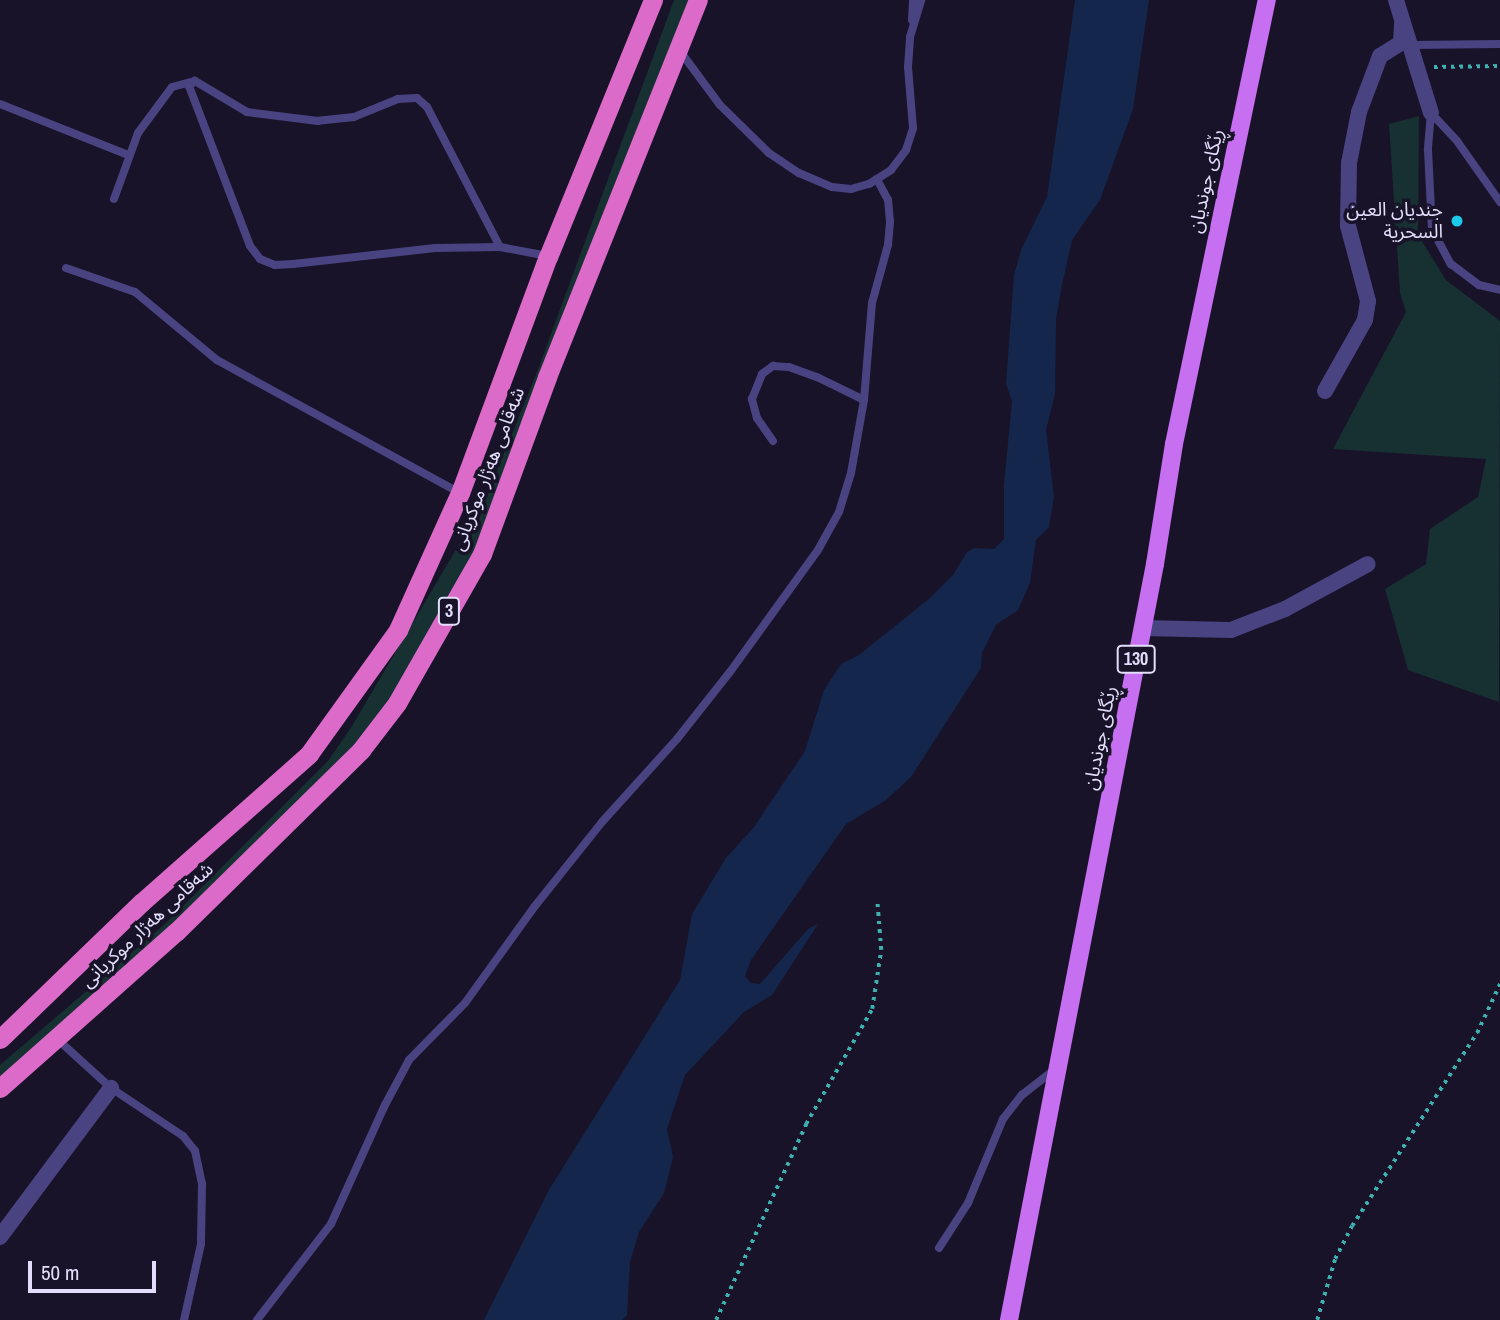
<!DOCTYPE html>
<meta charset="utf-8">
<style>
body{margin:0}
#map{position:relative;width:1500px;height:1320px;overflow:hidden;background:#181328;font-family:"Archivo Narrow","Noto Sans Arabic",sans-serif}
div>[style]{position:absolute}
.green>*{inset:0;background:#173132}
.water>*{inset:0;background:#14264b}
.path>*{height:3.5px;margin-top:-1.75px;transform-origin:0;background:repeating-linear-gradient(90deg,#3db0b0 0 3.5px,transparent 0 8.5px)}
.service>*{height:8px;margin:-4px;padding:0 4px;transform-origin:4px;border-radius:4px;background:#494382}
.minor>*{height:16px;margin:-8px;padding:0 8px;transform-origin:8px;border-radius:8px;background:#494382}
.primary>*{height:18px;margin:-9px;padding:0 9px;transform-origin:9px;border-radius:9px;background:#c76ff1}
.trunk>*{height:19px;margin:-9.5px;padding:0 9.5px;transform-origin:9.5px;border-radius:9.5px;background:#dc6ac8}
.dots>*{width:19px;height:19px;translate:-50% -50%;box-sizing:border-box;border:4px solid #181328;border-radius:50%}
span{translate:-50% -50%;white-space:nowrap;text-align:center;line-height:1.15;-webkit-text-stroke:7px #181328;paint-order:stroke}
.shield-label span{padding:2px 5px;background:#181328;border:2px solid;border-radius:5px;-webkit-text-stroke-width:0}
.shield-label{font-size:18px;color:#e3defc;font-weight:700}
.street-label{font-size:19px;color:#e3defc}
.poi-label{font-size:19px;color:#e3defc}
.right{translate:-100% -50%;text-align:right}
.scale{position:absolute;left:28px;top:1261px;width:128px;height:32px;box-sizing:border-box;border:4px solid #e3defc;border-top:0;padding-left:9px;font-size:21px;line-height:24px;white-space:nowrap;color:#e3defc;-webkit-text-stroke:5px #181328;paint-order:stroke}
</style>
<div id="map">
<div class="green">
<i style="clip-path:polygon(674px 0,691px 0,499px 508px,423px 654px,338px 771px,0 1086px,0 1065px,165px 924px,328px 761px,352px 726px,484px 502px,537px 372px)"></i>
<i style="clip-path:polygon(1419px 116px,1418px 235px,1446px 280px,1500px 321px,1499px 702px,1408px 670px,1385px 589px,1426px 564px,1430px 529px,1478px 497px,1486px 459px,1333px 449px,1406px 312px,1400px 293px,1389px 124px)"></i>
</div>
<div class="water">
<i style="clip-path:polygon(1075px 0,1149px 0,1133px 109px,1100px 200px,1072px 240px,1062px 285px,1056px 319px,1055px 394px,1046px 430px,1054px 497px,1049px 527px,1036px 540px,1030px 583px,1018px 610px,996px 625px,982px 653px,981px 668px,911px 777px,886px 800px,846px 824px,751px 960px,745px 976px,751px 983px,760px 984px,808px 929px,818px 924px,772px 995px,744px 1012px,685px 1075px,667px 1129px,673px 1157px,664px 1193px,639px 1232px,630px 1262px,627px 1315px,622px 1320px,484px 1320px,549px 1190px,680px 980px,692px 914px,726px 858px,754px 827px,805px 751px,824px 690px,841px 664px,859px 655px,930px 598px,953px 575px,967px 552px,974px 548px,994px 549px,1004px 539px,1004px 485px,1012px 401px,1006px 384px,1014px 275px,1021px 250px,1047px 197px)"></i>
</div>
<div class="path">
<i style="left:1434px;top:67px;width:66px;rotate:-0.9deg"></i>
<i style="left:716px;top:1320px;width:216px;rotate:-65.3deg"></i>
<i style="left:806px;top:1124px;width:133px;rotate:-60.1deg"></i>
<i style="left:872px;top:1009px;width:60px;rotate:-81.3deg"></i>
<i style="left:881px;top:950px;width:50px;rotate:-94.6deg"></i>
<i style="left:1317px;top:1320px;width:64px;rotate:-73.6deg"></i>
<i style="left:1335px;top:1259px;width:37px;rotate:-63deg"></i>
<i style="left:1352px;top:1226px;width:230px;rotate:-57.1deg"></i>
<i style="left:1477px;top:1033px;width:54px;rotate:-64.9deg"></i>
</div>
<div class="service">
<i style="left:912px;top:20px;width:20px;rotate:-87deg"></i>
<i style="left:1410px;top:45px;width:90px;rotate:-0.6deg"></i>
<i style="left:680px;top:51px;width:67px;rotate:53.5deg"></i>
<i style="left:720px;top:105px;width:69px;rotate:44.4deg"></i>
<i style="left:769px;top:153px;width:36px;rotate:34deg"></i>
<i style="left:799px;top:173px;width:36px;rotate:23deg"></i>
<i style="left:832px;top:187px;width:19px;rotate:6deg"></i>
<i style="left:851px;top:189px;width:19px;rotate:-16deg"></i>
<i style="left:869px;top:184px;width:26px;rotate:-32deg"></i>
<i style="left:891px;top:170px;width:25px;rotate:-53deg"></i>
<i style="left:906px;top:150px;width:23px;rotate:-72deg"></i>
<i style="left:913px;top:128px;width:61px;rotate:-94.7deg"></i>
<i style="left:908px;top:67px;width:30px;rotate:-86deg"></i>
<i style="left:910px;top:37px;width:39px;rotate:-73deg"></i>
<i style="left:0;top:104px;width:138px;rotate:21.7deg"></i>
<i style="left:1431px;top:113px;width:37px;rotate:95deg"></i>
<i style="left:1428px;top:150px;width:79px;rotate:87.1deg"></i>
<i style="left:1432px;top:229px;width:40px;rotate:62deg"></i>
<i style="left:1451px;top:264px;width:35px;rotate:37deg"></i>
<i style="left:1479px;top:285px;width:22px;rotate:13deg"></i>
<i style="left:1431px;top:113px;width:38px;rotate:47deg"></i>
<i style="left:1457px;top:141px;width:75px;rotate:54.8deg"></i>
<i style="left:114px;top:199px;width:70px;rotate:-70deg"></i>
<i style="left:138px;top:133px;width:57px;rotate:-53.5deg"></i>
<i style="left:172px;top:87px;width:20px;rotate:-15deg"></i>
<i style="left:500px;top:247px;width:158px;rotate:-117.5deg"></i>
<i style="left:427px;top:107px;width:13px;rotate:-138deg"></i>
<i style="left:417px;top:98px;width:19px;rotate:177deg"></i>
<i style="left:398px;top:99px;width:48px;rotate:157.8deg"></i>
<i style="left:354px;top:117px;width:36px;rotate:174deg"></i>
<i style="left:318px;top:121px;width:72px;rotate:-172.8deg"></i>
<i style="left:247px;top:112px;width:61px;rotate:-149.2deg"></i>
<i style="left:195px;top:81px;width:8px;rotate:140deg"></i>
<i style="left:189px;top:86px;width:171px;rotate:69.1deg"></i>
<i style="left:250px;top:246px;width:16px;rotate:52deg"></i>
<i style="left:260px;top:259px;width:16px;rotate:22deg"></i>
<i style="left:275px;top:265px;width:18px;rotate:-3deg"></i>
<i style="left:293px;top:264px;width:143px;rotate:-6.4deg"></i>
<i style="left:435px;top:248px;width:65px;rotate:-0.9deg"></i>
<i style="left:500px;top:247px;width:49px;rotate:10.6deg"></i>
<i style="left:66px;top:268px;width:73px;rotate:19.2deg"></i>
<i style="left:135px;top:292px;width:107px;rotate:39.7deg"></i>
<i style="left:217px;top:360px;width:277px;rotate:28.7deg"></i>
<i style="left:773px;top:441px;width:28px;rotate:-125deg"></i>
<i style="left:757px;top:418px;width:20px;rotate:-105deg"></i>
<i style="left:752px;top:399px;width:27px;rotate:-68deg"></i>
<i style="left:762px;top:374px;width:14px;rotate:-36deg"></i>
<i style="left:773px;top:366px;width:16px;rotate:4deg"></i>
<i style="left:789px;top:367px;width:30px;rotate:20deg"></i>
<i style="left:817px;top:377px;width:52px;rotate:26.1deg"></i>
<i style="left:56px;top:1038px;width:74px;rotate:42.3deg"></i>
<i style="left:111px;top:1088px;width:87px;rotate:33.7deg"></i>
<i style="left:183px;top:1136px;width:19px;rotate:51deg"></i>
<i style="left:195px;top:1151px;width:34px;rotate:78deg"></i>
<i style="left:202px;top:1184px;width:60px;rotate:91deg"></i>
<i style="left:201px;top:1244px;width:78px;rotate:102.6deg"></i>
<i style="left:939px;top:1248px;width:54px;rotate:-57.2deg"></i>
<i style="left:968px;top:1203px;width:91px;rotate:-67.4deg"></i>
<i style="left:1003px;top:1119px;width:31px;rotate:-52deg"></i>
<i style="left:1022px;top:1095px;width:42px;rotate:-38.2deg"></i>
<i style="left:257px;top:1320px;width:121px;rotate:-52.4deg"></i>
<i style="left:331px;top:1224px;width:131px;rotate:-65.6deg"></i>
<i style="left:385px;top:1105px;width:51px;rotate:-61.9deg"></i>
<i style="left:409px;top:1060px;width:80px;rotate:-45.5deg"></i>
<i style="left:465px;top:1003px;width:120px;rotate:-54.2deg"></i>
<i style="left:535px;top:906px;width:107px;rotate:-51.4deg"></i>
<i style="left:602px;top:822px;width:112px;rotate:-47.9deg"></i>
<i style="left:677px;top:739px;width:85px;rotate:-51.7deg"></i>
<i style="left:730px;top:672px;width:150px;rotate:-54.2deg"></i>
<i style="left:818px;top:550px;width:43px;rotate:-61.1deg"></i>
<i style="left:839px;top:512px;width:41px;rotate:-72.9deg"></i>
<i style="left:851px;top:473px;width:74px;rotate:-79.9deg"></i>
<i style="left:864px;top:400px;width:97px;rotate:-85.3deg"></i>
<i style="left:872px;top:303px;width:60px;rotate:-74.6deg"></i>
<i style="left:888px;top:245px;width:23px;rotate:-85deg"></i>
<i style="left:890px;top:222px;width:22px;rotate:-95deg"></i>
<i style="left:888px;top:200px;width:24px;rotate:-118deg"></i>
</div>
<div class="minor">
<i style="left:1396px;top:0;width:118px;rotate:72.8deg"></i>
<i style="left:1325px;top:391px;width:81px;rotate:-60.6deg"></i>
<i style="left:1365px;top:320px;width:19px;rotate:-81deg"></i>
<i style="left:1368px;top:301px;width:78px;rotate:-104.9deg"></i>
<i style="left:1348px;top:226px;width:63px;rotate:-89.1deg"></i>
<i style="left:1349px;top:163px;width:52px;rotate:-78.9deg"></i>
<i style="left:1359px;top:112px;width:60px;rotate:-69.4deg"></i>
<i style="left:1380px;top:56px;width:25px;rotate:-32deg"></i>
<i style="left:1401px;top:43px;width:19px;rotate:-87deg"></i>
<i style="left:1142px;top:628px;width:89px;rotate:1.3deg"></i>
<i style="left:1231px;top:630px;width:58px;rotate:-21.3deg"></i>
<i style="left:1285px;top:609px;width:94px;rotate:-28.5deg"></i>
<i style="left:0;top:1237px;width:186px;rotate:-53.3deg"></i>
</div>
<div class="primary">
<i style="left:1009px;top:1320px;width:770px;rotate:-79.07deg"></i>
<i style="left:1155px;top:564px;width:121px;rotate:-81deg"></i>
<i style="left:1174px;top:444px;width:454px;rotate:-78.2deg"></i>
</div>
<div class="trunk">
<i style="left:0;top:1039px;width:197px;rotate:-44deg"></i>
<i style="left:142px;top:902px;width:223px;rotate:-41.5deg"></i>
<i style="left:309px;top:754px;width:153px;rotate:-54.3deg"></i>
<i style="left:398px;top:630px;width:150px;rotate:-65.7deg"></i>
<i style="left:460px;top:493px;width:252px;rotate:-69.6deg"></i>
<i style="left:548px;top:257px;width:278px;rotate:-67.8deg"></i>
<i style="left:0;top:1088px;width:235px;rotate:-41.6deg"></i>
<i style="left:176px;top:932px;width:260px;rotate:-44.5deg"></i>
<i style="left:361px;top:750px;width:59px;rotate:-52.5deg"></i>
<i style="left:397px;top:703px;width:172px;rotate:-60.3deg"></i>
<i style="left:482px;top:554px;width:189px;rotate:-69.8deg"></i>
<i style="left:547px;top:377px;width:406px;rotate:-68.2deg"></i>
</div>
<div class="dots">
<i style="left:1457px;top:221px;background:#1cc9e9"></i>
</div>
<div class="shield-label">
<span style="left:449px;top:611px">3</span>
<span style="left:1136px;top:659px">130</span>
</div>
<div class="street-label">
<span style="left:1206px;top:181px;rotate:-78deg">ڕێگای جوندیان</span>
<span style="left:488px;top:469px;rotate:-69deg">شەقامی ھەژار موکریانی</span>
<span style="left:1100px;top:738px;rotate:-79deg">ڕێگای جوندیان</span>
<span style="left:147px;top:925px;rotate:-43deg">شەقامی ھەژار موکریانی</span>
</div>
<div class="poi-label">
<span class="right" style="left:1443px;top:221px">جنديان العين<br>السحرية</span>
</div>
<div class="scale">50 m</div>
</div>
